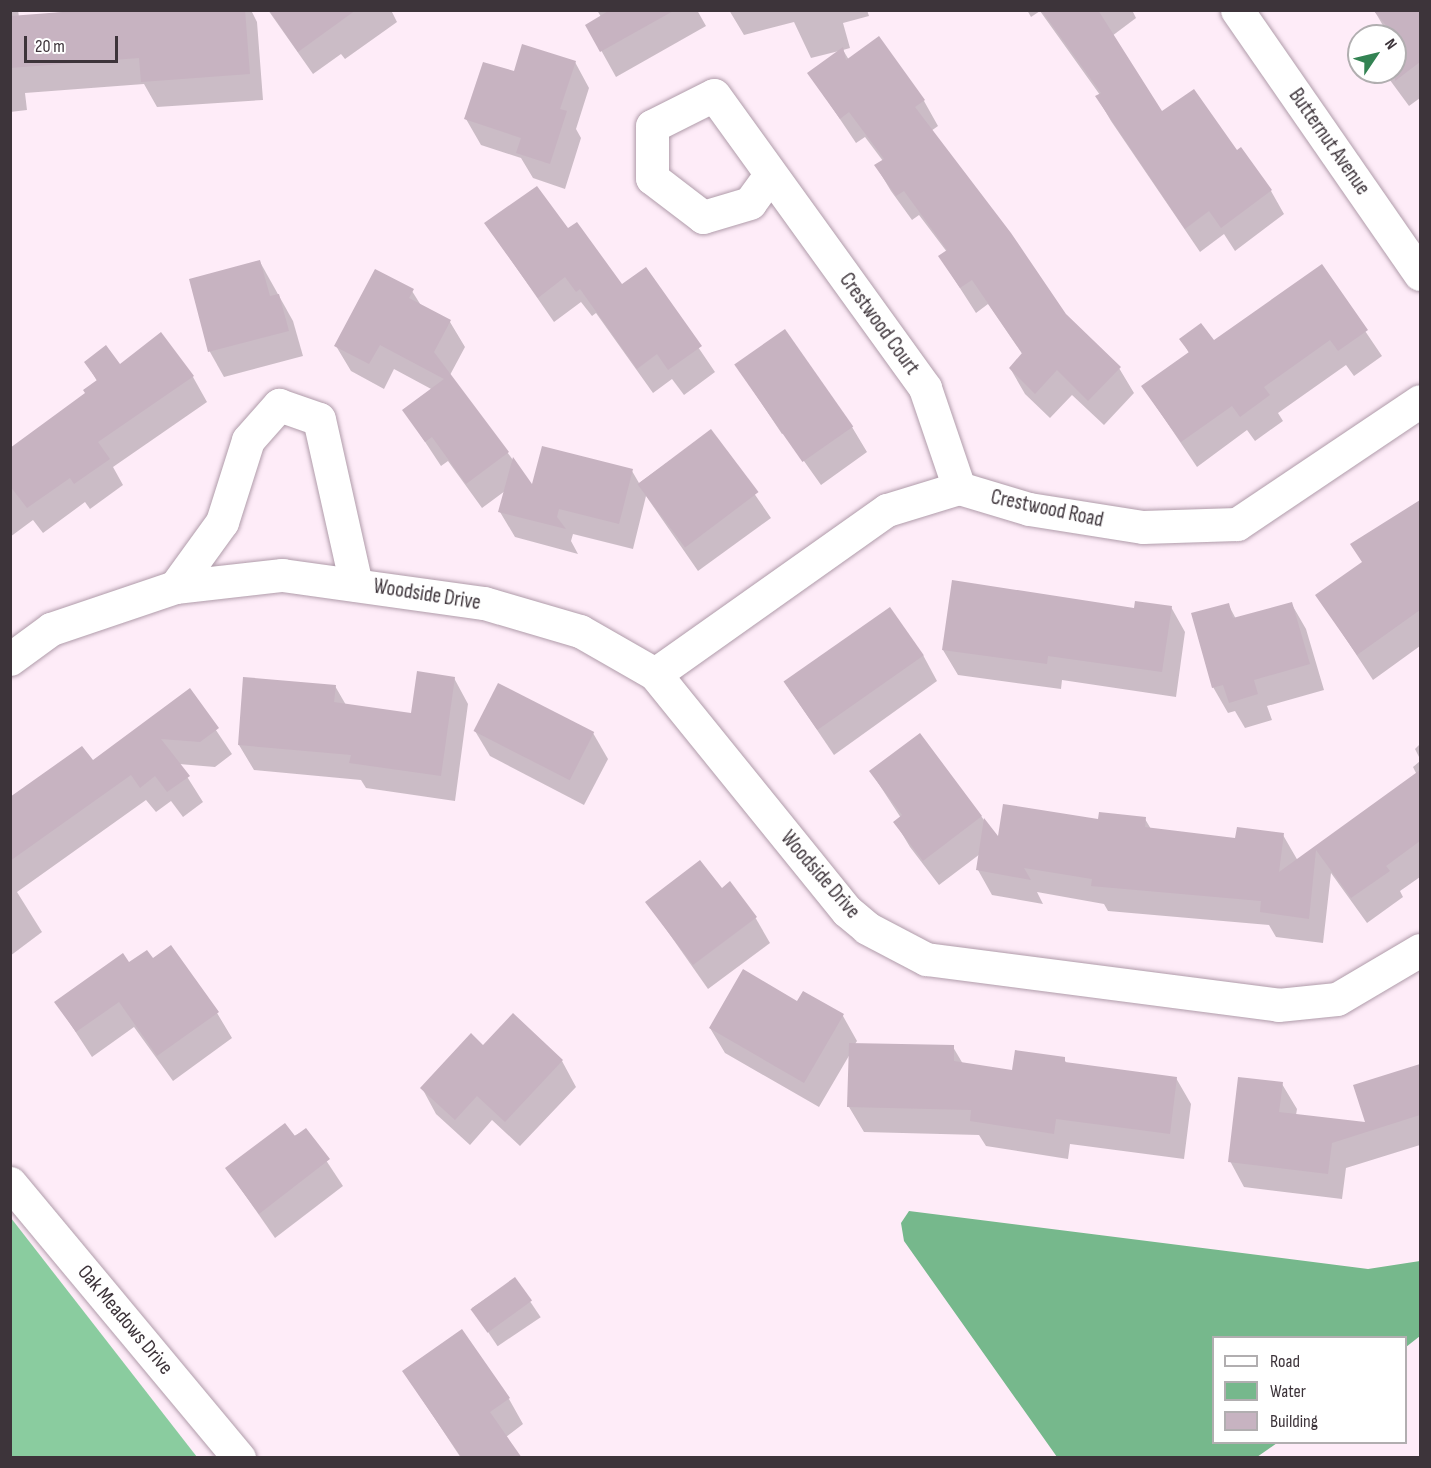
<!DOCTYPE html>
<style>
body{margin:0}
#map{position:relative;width:1431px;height:1468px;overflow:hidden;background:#feecf8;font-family:"Sofia Sans Condensed",sans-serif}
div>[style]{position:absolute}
.forest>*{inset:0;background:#8acc9f}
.water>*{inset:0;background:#76b88c}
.shadow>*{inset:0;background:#0003;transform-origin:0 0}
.building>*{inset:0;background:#c7b3c1;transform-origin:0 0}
.roads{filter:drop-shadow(0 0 2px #b09caa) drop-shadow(0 0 2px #b09caa)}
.street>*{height:33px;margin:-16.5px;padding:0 16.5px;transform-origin:16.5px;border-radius:16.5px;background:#fff}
.secondary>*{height:33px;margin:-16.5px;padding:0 16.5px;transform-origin:16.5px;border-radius:16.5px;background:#fff}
span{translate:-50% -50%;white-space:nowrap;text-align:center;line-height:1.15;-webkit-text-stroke:4.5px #fff;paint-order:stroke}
.street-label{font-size:21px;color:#3d343a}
.frame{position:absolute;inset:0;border:12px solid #3d343a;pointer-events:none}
.legend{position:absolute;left:1212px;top:1336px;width:195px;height:108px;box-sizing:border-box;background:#fff;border:2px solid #b1aeb0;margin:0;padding:8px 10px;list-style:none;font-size:18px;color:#3d343a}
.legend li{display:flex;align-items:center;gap:12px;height:30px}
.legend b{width:30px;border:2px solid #b1aeb0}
.north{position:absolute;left:1347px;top:24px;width:60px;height:60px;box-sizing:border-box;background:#fff;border:2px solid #b1aeb0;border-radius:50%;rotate:55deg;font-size:16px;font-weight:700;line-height:24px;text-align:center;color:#3d343a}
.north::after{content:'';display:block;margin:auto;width:21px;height:27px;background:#338353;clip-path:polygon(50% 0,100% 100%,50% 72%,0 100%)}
.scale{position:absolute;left:24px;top:36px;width:94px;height:27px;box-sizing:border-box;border:3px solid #3d343a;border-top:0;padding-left:8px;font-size:18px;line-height:21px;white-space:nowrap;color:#3d343a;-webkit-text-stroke:4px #fff;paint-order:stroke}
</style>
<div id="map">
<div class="forest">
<i style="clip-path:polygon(11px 1218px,197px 1457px,11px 1457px)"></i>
</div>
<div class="water">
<i style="clip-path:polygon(909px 1211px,1368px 1269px,1420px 1261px,1420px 1336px,1406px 1347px,1406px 1338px,1214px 1338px,1214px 1442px,1277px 1443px,1257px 1457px,1057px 1457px,904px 1241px,901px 1223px)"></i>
</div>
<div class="shadow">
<i style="clip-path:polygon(10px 10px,18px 10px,19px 17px,82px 10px,251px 10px,257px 22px,263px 100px,157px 107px,144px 84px,25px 93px,27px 110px,10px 112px)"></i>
<i style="clip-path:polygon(268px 10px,391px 10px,397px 22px,345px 59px,341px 54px,313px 74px)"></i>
<i style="clip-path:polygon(597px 10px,697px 10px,706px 26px,616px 77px,587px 25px,601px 17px)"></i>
<i style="clip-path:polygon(729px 10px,867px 10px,869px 16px,843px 23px,850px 48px,843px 50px,849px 60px,924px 101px,938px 126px,931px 131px,1065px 315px,1119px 368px,1134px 393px,1104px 425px,1072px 395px,1050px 418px,1025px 394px,1010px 368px,1023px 355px,988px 304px,976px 313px,940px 257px,947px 252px,919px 215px,912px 220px,891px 191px,876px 166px,883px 161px,865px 137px,856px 143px,809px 73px,839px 51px,811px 58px,794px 22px,744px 35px)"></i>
<i style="clip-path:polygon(1027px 10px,1132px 10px,1136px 18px,1112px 36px,1161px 113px,1237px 152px,1271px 191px,1284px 214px,1235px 251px,1224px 234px,1200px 252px,1111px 121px,1097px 97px,1100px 95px,1040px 11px,1031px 17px)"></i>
<i style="clip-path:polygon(1374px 10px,1420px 10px,1420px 98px,1409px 106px,1384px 72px,1395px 72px,1395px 36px,1389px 36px)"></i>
<i style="clip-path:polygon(575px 62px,589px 88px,576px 129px,581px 138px,565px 189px,533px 178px,521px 158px,481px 145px,466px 119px,515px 73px)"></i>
<i style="clip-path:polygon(486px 224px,567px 231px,622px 286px,645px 269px,715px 372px,684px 395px,672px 379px,653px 393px,596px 313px,592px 316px,581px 302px,554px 322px)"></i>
<i style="clip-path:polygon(260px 262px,293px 321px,303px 356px,224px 377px,210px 352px,190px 281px)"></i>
<i style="clip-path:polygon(1321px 266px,1382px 356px,1354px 376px,1346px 365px,1278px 413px,1283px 421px,1255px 441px,1247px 430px,1197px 467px,1143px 387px,1189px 353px,1181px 339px,1213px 342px)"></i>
<i style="clip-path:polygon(412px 291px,422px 307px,450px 322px,465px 347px,450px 375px,533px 487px,632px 471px,639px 483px,711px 431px,771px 518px,698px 571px,646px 496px,633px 549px,573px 534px,571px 541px,578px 554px,515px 537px,500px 512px,505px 491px,482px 508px,448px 461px,441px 466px,404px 410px,433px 390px,394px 369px,384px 389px,351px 371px,336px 346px)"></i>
<i style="clip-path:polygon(86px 362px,193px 377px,207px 402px,113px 467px,123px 485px,90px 509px,85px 502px,43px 533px,33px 520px,10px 537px,10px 450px,87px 394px,97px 381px)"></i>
<i style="clip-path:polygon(736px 365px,852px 427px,867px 452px,821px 485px,784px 433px,782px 434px)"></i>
<i style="clip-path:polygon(1420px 502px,1420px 646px,1373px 680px,1317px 595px,1363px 563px,1384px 528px)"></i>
<i style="clip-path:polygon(1291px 603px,1306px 629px,1324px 690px,1267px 706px,1272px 720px,1245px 728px,1235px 711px,1228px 713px,1213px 687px,1228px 604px,1236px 619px)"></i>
<i style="clip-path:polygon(1171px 607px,1185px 632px,1176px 697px,1062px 680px,1061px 689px,958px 675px,943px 650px,1135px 609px)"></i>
<i style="clip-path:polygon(923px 655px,937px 681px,834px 755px,786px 684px)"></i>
<i style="clip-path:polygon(454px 678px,468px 704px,455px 801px,366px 788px,361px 780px,254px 770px,239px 745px,335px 686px,346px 705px,412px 715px)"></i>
<i style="clip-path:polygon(189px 690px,232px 754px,215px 767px,179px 764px,203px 802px,183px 817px,171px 801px,156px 812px,146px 800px,17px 892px,42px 932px,10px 956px,10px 799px,92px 762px)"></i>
<i style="clip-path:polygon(475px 731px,593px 733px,608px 759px,584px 805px,490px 756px)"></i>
<i style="clip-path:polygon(1420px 744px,1420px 759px,1415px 749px)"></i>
<i style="clip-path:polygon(1420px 761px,1420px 877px,1400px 891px,1403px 897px,1367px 923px,1331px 873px,1323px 943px,1276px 937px,1269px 925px,1108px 911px,1104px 904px,1037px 892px,1043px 904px,992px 895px,978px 870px,980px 854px,939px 885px,910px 847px,895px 822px,901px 818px,871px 772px,981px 816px,999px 840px,1100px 821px,1145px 819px,1151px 829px,1237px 840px,1283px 835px,1298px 861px,1417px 775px,1413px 767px)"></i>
<i style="clip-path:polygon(647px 902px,755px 917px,770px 943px,708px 989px)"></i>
<i style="clip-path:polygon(153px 960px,217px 1013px,232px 1038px,173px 1081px,134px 1027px,92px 1057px,56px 1002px,129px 964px)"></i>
<i style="clip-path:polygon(798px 1003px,843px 1016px,857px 1041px,855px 1044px,953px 1047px,963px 1064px,1013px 1071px,1064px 1059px,1067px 1064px,1176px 1078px,1191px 1104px,1184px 1159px,1070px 1144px,1068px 1159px,986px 1146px,979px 1135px,864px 1132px,849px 1107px,850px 1054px,819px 1107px,725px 1053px,710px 1028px)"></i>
<i style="clip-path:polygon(483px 1047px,562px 1061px,576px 1087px,520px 1146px,492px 1120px,470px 1145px,436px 1114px,422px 1088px)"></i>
<i style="clip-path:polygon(1420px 1065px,1420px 1145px,1346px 1168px,1342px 1199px,1244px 1187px,1230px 1161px,1282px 1084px,1297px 1109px,1296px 1115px,1367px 1124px,1355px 1086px)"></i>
<i style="clip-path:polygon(306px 1130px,343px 1186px,275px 1238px,227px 1169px)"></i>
<i style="left:515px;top:1279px;width:46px;height:52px;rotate:56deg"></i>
<i style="clip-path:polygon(404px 1372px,509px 1399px,523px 1424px,506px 1437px,520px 1458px,461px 1458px)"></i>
</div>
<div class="building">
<i style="clip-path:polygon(89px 10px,245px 10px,250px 74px,141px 82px,139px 58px,10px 68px,10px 16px)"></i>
<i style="clip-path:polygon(269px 10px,356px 10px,298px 52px)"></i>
<i style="clip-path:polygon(610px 10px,675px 10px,600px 52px,585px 25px)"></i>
<i style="clip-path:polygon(1041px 10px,1098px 10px,1162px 111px,1194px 89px,1237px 150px,1241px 147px,1272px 190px,1221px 228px,1209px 211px,1185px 229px,1095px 96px,1101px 93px)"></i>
<i style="clip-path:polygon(1373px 10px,1420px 10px,1420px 62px,1395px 81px,1395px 36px)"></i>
<i style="clip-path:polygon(879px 36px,925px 100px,915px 107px,1011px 233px,1066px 314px,1121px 367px,1088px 401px,1057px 370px,1035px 394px,1009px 368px,1022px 353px,972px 280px,960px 288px,938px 256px,947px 250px,904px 191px,896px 196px,874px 165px,884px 159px,849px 112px,840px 119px,807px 73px,843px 47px,846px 60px)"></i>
<i style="clip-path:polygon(522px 44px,576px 61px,560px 109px,567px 111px,550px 164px,516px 153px,521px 138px,464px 119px,483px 62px,514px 71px)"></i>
<i style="clip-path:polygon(537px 186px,568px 228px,577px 222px,622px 284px,646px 267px,702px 346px,668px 370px,657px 354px,637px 369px,580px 289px,576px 292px,565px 277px,538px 298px,484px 223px)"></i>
<i style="clip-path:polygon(260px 260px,270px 296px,279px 294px,289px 331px,208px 352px,189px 279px)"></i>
<i style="clip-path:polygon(1322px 264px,1368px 330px,1338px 351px,1330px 340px,1264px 387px,1270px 395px,1240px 417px,1232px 406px,1181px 442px,1141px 386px,1189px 352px,1179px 339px,1201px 323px,1214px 340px)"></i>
<i style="clip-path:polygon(375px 269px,414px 289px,409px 298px,451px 320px,434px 352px,509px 452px,466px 484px,432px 437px,425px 442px,402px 410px,444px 379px,380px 345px,369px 364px,334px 346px)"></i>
<i style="left:785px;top:329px;width:119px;height:62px;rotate:55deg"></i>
<i style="clip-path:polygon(161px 332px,194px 376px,98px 442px,110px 459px,74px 484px,70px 478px,27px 508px,10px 486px,10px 448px,85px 393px,83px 390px,97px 380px,84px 362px,106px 345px,120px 364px)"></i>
<i style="left:711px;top:429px;width:79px;height:92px;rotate:53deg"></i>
<i style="clip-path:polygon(542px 446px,633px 469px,619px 524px,559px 509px,557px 517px,566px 529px,498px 512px,513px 457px,532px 484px)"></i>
<i style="clip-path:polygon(1420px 500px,1420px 610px,1357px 655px,1315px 595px,1362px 562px,1350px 544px)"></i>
<i style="clip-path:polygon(952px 580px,1134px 608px,1135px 601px,1172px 606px,1162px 672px,1048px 656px,1047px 664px,942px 650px)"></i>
<i style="clip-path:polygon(1292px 602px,1310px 664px,1254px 680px,1258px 694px,1229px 703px,1223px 685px,1212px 688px,1191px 613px,1229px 603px,1233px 618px)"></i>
<i style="left:890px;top:607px;width:59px;height:130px;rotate:55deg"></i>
<i style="clip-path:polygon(417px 671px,455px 677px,441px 776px,349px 763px,351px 755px,238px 745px,243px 677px,336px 685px,334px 702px,411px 713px)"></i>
<i style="left:498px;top:683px;width:108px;height:54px;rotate:27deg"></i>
<i style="clip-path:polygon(190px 688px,219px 728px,200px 742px,161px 739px,190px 776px,167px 792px,155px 776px,140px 788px,131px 775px,10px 861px,10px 797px,82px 746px,93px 760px)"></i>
<i style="clip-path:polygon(920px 733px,982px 816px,923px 861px,893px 822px,902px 815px,869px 771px)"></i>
<i style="clip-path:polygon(1420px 770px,1420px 841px,1386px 866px,1390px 871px,1351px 898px,1316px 850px,1309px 919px,1260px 912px,1261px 901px,1091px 886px,1092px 879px,1024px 868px,1031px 880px,976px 870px,984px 818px,998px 836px,1003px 804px,1098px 819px,1099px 812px,1146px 817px,1145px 827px,1235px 838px,1237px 827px,1284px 833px,1279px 872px)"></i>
<i style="clip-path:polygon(700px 860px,722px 888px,730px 881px,757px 917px,693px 965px,645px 902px)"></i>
<i style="clip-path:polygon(171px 945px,219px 1012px,157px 1056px,119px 1002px,76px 1032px,54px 1002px,123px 953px,129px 962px,147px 950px,153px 958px)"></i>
<i style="clip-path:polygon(743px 969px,797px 1001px,803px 991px,844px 1014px,804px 1083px,709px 1028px)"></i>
<i style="clip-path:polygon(513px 1013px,563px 1060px,505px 1122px,477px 1096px,455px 1120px,420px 1088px,471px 1033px,483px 1045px)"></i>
<i style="clip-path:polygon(849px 1043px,954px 1045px,954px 1061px,1012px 1070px,1015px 1050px,1065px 1057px,1065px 1062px,1177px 1077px,1170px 1134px,1056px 1119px,1054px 1134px,970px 1121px,971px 1110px,847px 1107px)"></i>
<i style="clip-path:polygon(1420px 1064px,1420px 1115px,1332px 1143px,1328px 1174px,1228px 1162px,1238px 1077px,1283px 1082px,1279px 1112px,1365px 1122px,1353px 1085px)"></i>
<i style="clip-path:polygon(285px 1123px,295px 1136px,306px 1128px,330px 1159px,259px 1214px,225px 1168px)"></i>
<i style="left:515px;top:1277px;width:29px;height:55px;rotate:54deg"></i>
<i style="clip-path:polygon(462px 1329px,510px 1398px,490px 1412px,522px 1458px,462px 1458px,402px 1371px)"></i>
</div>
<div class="roads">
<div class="street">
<i style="left:1237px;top:10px;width:321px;rotate:55.3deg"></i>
<i style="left:770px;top:175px;width:34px;rotate:126deg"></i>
<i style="left:750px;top:203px;width:49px;rotate:163.4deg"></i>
<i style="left:703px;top:217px;width:64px;rotate:-142.6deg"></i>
<i style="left:652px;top:178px;width:52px;rotate:-90deg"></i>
<i style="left:652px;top:126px;width:69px;rotate:-26.6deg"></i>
<i style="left:714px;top:95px;width:361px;rotate:54.2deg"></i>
<i style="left:925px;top:388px;width:106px;rotate:71.2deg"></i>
<i style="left:175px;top:587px;width:80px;rotate:-54.1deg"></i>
<i style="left:222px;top:522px;width:86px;rotate:-72.4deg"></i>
<i style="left:248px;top:440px;width:47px;rotate:-48.5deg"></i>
<i style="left:279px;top:405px;width:42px;rotate:19.3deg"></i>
<i style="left:319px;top:419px;width:170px;rotate:77.4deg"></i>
<i style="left:10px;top:659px;width:51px;rotate:-36.2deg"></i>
<i style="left:51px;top:629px;width:131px;rotate:-18.7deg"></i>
<i style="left:175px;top:587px;width:108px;rotate:-6.4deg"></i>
<i style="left:282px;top:575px;width:204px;rotate:7.9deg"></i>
<i style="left:484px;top:603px;width:100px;rotate:16.3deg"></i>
<i style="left:580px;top:631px;width:86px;rotate:29.8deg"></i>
<i style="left:655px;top:674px;width:305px;rotate:51deg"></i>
<i style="left:847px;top:911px;width:26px;rotate:40deg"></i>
<i style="left:867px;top:928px;width:67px;rotate:27.7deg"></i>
<i style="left:926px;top:959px;width:355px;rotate:7.4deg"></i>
<i style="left:1278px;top:1005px;width:59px;rotate:-5.8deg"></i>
<i style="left:1337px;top:999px;width:96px;rotate:-30.6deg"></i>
<i style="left:655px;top:674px;width:284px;rotate:-35.3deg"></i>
<i style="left:887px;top:510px;width:75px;rotate:-17deg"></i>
<i style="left:959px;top:488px;width:73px;rotate:16.7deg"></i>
<i style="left:1029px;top:509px;width:115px;rotate:9deg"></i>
<i style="left:1143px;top:527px;width:94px;rotate:-1.8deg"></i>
<i style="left:1237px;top:524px;width:220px;rotate:-33.9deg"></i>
</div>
<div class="secondary">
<i style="left:10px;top:1183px;width:358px;rotate:50.2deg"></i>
</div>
</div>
<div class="street-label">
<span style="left:1329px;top:142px;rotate:55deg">Butternut Avenue</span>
<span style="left:879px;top:324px;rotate:54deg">Crestwood Court</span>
<span style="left:1047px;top:509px;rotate:12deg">Crestwood Road</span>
<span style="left:427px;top:595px;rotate:9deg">Woodside Drive</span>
<span style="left:820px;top:875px;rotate:49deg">Woodside Drive</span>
<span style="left:125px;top:1320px;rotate:50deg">Oak Meadows Drive</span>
</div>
<div class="frame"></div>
<ul class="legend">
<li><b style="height:8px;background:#fff"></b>Road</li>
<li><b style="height:16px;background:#76b88c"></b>Water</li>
<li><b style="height:16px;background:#c7b3c1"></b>Building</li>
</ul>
<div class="north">N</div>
<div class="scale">20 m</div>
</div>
